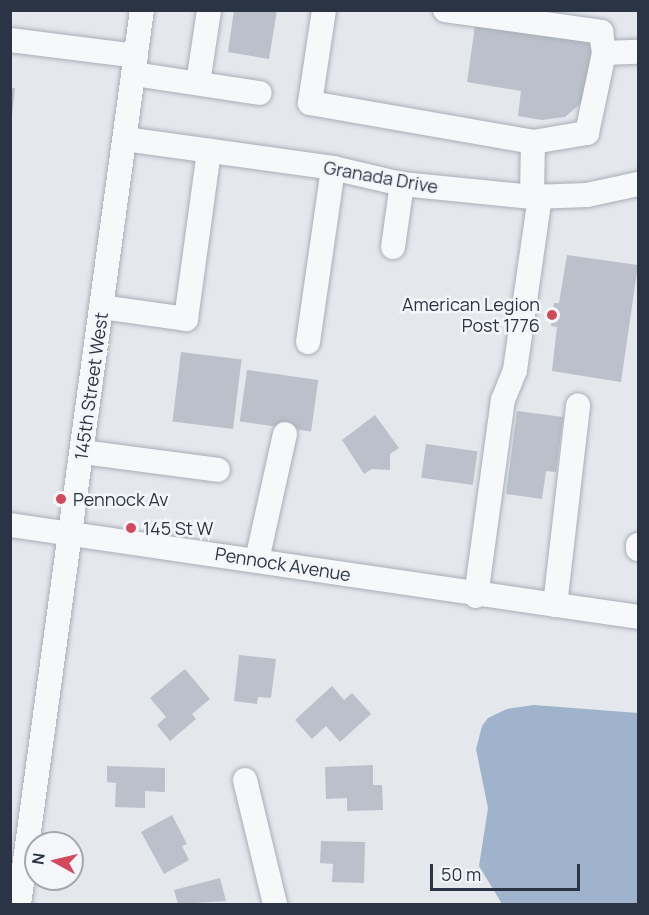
<!DOCTYPE html>
<style>
body{margin:0}
#map{position:relative;width:649px;height:915px;overflow:hidden;background:#e4e7ec;font-family:Manrope,sans-serif}
div>[style]{position:absolute}
.water>*{inset:0;background:#9fb4cc}
.building>*{inset:0;background:#bbc0ca;transform-origin:0 0}
.roads{filter:drop-shadow(0 0 2px #a9aeb7) drop-shadow(0 0 2px #a9aeb7)}
.minor>*{height:24px;margin:-12px;padding:0 12px;transform-origin:12px;border-radius:12px;background:#f7f8fa}
.dots>*{width:16px;height:16px;translate:-50% -50%;box-sizing:border-box;border:3px solid #f4f6f9;border-radius:50%}
span{translate:-50% -50%;white-space:nowrap;text-align:center;line-height:1.15;-webkit-text-stroke:5px #f4f6f9;paint-order:stroke}
.street-label{font-size:18px;color:#2b3445}
.poi-label{font-size:18px;color:#2b3445}
.right{translate:-100% -50%;text-align:right}
.left{translate:0 -50%;text-align:left}
.frame{position:absolute;inset:0;border:12px solid #2b3445;pointer-events:none}
.north{position:absolute;left:24px;top:831px;width:60px;height:60px;box-sizing:border-box;background:#f4f6f9;border:2px solid #a4a8b1;border-radius:50%;rotate:278deg;font-size:16px;font-weight:700;line-height:24px;text-align:center;color:#2b3445}
.north::after{content:'';display:block;margin:auto;width:21px;height:27px;background:#d1495b;clip-path:polygon(50% 0,100% 100%,50% 72%,0 100%)}
.scale{position:absolute;left:430px;top:864px;width:150px;height:27px;box-sizing:border-box;border:3px solid #2b3445;border-top:0;padding-left:8px;font-size:18px;line-height:21px;white-space:nowrap;color:#2b3445;-webkit-text-stroke:4px #f4f6f9;paint-order:stroke}
</style>
<div id="map">
<div class="water">
<i style="clip-path:polygon(534px 705px,638px 713px,638px 904px,502px 904px,479px 866px,488px 808px,476px 749px,482px 726px,488px 718px,507px 709px)"></i>
</div>
<div class="building">
<i style="clip-path:polygon(234px 10px,277px 10px,269px 59px,228px 52px)"></i>
<i style="clip-path:polygon(475px 26px,594px 42px,585px 100px,565px 117px,542px 120px,518px 116px,521px 91px,467px 82px)"></i>
<i style="clip-path:polygon(10px 88px,15px 88px,12px 116px,10px 116px)"></i>
<i style="clip-path:polygon(567px 255px,638px 265px,621px 382px,552px 371px,557px 327px,551px 326px,554px 303px,559px 303px)"></i>
<i style="left:181px;top:352px;width:61px;height:70px;rotate:7deg"></i>
<i style="left:247px;top:370px;width:72px;height:52px;rotate:8deg"></i>
<i style="clip-path:polygon(517px 411px,563px 417px,556px 472px,546px 471px,542px 499px,506px 494px)"></i>
<i style="clip-path:polygon(375px 415px,399px 448px,390px 454px,390px 470px,372px 469px,364px 474px,342px 440px)"></i>
<i style="left:426px;top:444px;width:52px;height:34px;rotate:8deg"></i>
<i style="clip-path:polygon(239px 655px,276px 659px,271px 698px,258px 697px,257px 704px,234px 701px)"></i>
<i style="clip-path:polygon(185px 669px,210px 699px,192px 714px,196px 719px,170px 741px,157px 725px,166px 717px,150px 698px)"></i>
<i style="clip-path:polygon(332px 686px,344px 700px,352px 693px,371px 714px,340px 742px,326px 726px,312px 739px,295px 720px)"></i>
<i style="clip-path:polygon(373px 765px,373px 785px,382px 785px,383px 810px,347px 811px,347px 798px,326px 799px,325px 767px)"></i>
<i style="clip-path:polygon(107px 766px,165px 768px,165px 792px,145px 791px,145px 808px,115px 807px,116px 783px,107px 782px)"></i>
<i style="clip-path:polygon(172px 815px,187px 844px,182px 846px,189px 860px,164px 874px,141px 832px)"></i>
<i style="clip-path:polygon(321px 841px,365px 842px,364px 883px,332px 882px,333px 864px,320px 863px)"></i>
<i style="clip-path:polygon(220px 878px,226px 901px,178px 904px,174px 890px)"></i>
</div>
<div class="roads">
<div class="minor">
<i style="left:324px;top:10px;width:94px;rotate:98.6deg"></i>
<i style="left:310px;top:103px;width:226px;rotate:9.9deg"></i>
<i style="left:445px;top:10px;width:158px;rotate:8deg"></i>
<i style="left:601px;top:32px;width:21px;rotate:82deg"></i>
<i style="left:10px;top:40px;width:127px;rotate:7.2deg"></i>
<i style="left:134px;top:74px;width:127px;rotate:8.6deg"></i>
<i style="left:198px;top:83px;width:74px;rotate:-81.4deg"></i>
<i style="left:125px;top:139px;width:210px;rotate:7.9deg"></i>
<i style="left:333px;top:168px;width:71px;rotate:13.1deg"></i>
<i style="left:402px;top:184px;width:131px;rotate:5.7deg"></i>
<i style="left:532px;top:197px;width:55px;rotate:-2.1deg"></i>
<i style="left:587px;top:195px;width:52px;rotate:-12.2deg"></i>
<i style="left:532px;top:197px;width:55px;rotate:-89deg"></i>
<i style="left:533px;top:142px;width:55px;rotate:-9.5deg"></i>
<i style="left:587px;top:133px;width:82px;rotate:-78deg"></i>
<i style="left:604px;top:53px;width:34px;rotate:-2deg"></i>
<i style="left:393px;top:247px;width:64px;rotate:-81.9deg"></i>
<i style="left:102px;top:307px;width:85px;rotate:8.1deg"></i>
<i style="left:186px;top:319px;width:170px;rotate:-82.2deg"></i>
<i style="left:308px;top:342px;width:176px;rotate:-81.8deg"></i>
<i style="left:82px;top:452px;width:137px;rotate:7.5deg"></i>
<i style="left:10px;top:525px;width:635px;rotate:8.33deg"></i>
<i style="left:638px;top:545px;width:4px;rotate:90deg"></i>
<i style="left:257px;top:560px;width:129px;rotate:-77.5deg"></i>
<i style="left:476px;top:596px;width:198px;rotate:-82.2deg"></i>
<i style="left:503px;top:400px;width:32px;rotate:-68deg"></i>
<i style="left:515px;top:370px;width:176px;rotate:-81.8deg"></i>
<i style="left:555px;top:605px;width:201px;rotate:-83.4deg"></i>
<i style="left:245px;top:780px;width:128px;rotate:76.4deg"></i>
<i style="left:19px;top:904px;width:902px;rotate:-82.17deg"></i>
</div>
</div>
<div class="dots">
<i style="left:552px;top:315px;background:#d1495b"></i>
<i style="left:61px;top:499px;background:#d1495b"></i>
<i style="left:131px;top:528px;background:#d1495b"></i>
</div>
<div class="street-label">
<span style="left:381px;top:177px;rotate:10deg">Granada Drive</span>
<span style="left:91px;top:386px;rotate:-82deg">145th Street West</span>
<span style="left:283px;top:564px;rotate:9deg">Pennock Avenue</span>
</div>
<div class="poi-label">
<span class="right" style="left:540px;top:315px">American Legion<br>Post 1776</span>
<span class="left" style="left:73px;top:499px">Pennock Av</span>
<span class="left" style="left:143px;top:528px">145 St W</span>
</div>
<div class="frame"></div>
<div class="north">N</div>
<div class="scale">50 m</div>
</div>
